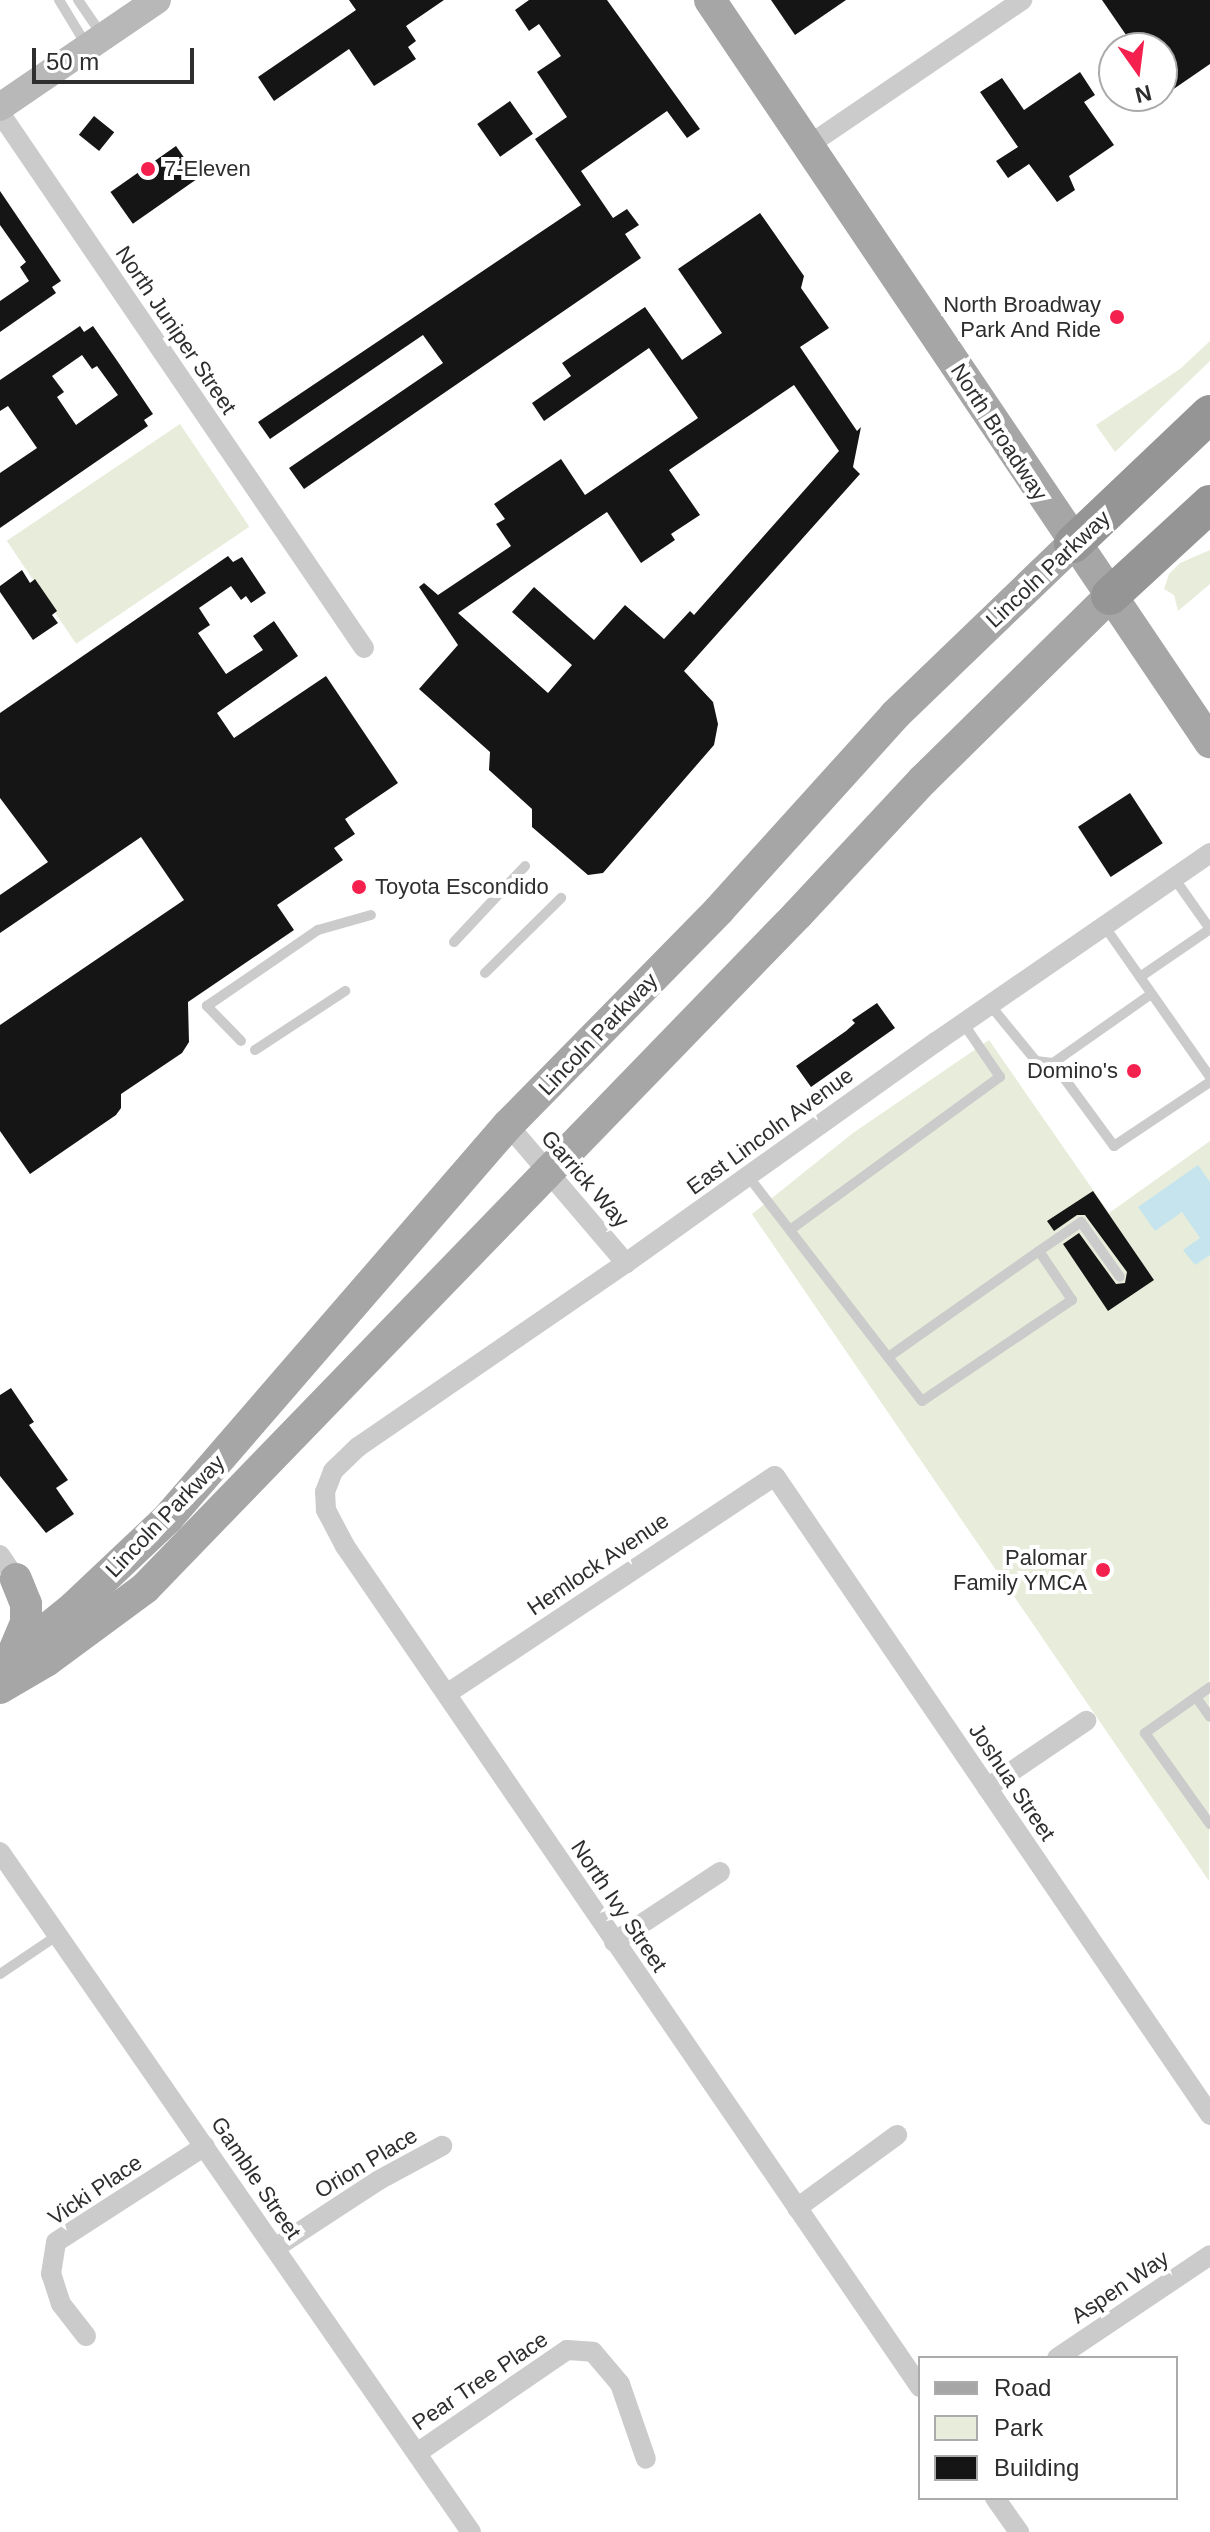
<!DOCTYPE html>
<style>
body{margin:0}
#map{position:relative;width:1210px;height:2532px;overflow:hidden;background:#fff;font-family:Helvetica,sans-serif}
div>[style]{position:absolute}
.green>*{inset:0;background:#e7edda;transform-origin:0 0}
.water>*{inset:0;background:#c5e4ee}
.building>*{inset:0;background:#151515;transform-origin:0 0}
.lane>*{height:10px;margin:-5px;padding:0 5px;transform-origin:5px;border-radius:5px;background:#cbcbcb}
.street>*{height:20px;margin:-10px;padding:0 10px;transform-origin:10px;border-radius:10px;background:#cbcbcb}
.secondary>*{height:28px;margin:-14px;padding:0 14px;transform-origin:14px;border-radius:14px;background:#b8b8b8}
.primary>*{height:32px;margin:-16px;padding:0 16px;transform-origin:16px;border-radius:16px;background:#a6a6a6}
.highway>*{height:38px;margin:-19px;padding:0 19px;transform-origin:19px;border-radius:19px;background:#959595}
.dots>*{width:22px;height:22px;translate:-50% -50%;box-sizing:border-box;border:4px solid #fff;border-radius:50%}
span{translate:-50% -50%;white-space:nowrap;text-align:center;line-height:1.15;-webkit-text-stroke:8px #fff;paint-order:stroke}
.poi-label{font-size:22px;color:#2e2e2e}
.left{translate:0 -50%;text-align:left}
.right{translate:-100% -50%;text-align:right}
.street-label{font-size:22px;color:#2e2e2e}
.legend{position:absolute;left:918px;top:2356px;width:260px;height:144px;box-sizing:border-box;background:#fff;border:2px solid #ababab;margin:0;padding:10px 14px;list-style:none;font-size:24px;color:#2e2e2e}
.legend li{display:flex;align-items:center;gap:16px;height:40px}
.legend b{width:40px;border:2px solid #ababab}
.north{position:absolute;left:1098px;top:32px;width:80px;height:80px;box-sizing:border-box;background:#fff;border:2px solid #ababab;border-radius:50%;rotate:166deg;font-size:22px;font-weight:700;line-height:32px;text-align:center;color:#2e2e2e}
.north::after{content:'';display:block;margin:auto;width:28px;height:36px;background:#f4214e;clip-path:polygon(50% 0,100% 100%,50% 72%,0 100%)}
.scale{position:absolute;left:32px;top:48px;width:162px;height:36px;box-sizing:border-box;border:4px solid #2e2e2e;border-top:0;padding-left:10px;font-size:24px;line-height:28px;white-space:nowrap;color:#2e2e2e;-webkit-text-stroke:6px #fff;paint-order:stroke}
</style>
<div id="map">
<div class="green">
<i style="clip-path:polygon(1210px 341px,1210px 361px,1115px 452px,1096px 425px,1180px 369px)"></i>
<i style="left:180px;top:424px;width:124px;height:209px;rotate:56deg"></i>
<i style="clip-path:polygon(1210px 550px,1210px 584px,1178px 611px,1174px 595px,1164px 589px,1169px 574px,1180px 563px)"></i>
<i style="clip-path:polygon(989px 1040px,1109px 1213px,1210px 1141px,1209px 1881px,752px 1214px,853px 1133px)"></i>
</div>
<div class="water">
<i style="clip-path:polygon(1198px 1165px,1210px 1182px,1210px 1255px,1195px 1265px,1183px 1250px,1200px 1238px,1182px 1212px,1155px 1231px,1138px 1207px)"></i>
</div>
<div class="building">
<i style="clip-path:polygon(349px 0,444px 0,406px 26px,416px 41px,408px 47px,416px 59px,374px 86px,349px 49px,274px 101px,258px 77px,356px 10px)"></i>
<i style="clip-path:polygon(529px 0,607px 0,700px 129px,687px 138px,667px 111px,581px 171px,613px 218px,627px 209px,639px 225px,625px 234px,641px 258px,304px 489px,289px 468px,443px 363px,423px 335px,270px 439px,258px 422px,581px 205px,535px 139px,567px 117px,537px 72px,561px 56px,539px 24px,529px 31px,515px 10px)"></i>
<i style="clip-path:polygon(771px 0,846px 0,795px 35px)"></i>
<i style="clip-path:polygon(1102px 0,1210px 0,1210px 64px,1162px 97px,1162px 48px,1135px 48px)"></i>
<i style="clip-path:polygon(1080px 72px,1095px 95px,1084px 102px,1114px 145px,1069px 176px,1075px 190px,1057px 202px,1029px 164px,1008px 178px,996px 161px,1018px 147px,980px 92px,1002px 78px,1024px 110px)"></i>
<i style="left:510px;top:101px;width:40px;height:40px;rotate:55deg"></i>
<i style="left:94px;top:116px;width:26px;height:24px;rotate:39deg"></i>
<i style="left:176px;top:146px;width:39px;height:80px;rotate:55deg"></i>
<i style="clip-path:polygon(0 191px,61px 281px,52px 287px,56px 293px,0 332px,0 301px,29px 281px,20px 267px,26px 262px,0 225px)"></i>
<i style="clip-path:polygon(evenodd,760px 213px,804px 276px,801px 288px,829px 328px,800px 347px,857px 431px,861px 427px,853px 467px,860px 474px,684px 671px,713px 702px,718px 724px,714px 745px,603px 873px,588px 875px,532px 827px,532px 809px,489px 770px,490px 752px,419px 689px,458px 645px,419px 587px,424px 583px,438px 595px,511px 546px,496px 524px,505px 519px,494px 504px,561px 459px,585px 495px,698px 418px,649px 348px,544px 421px,532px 403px,571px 376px,562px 363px,645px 307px,682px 360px,722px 333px,678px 269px,760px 213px,794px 385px,839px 451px,694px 615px,690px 611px,664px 639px,625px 605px,594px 640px,534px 587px,512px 612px,572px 665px,548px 693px,458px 613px,607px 512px,641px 563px,675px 540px,671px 534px,700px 515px,669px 470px,794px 385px)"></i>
<i style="clip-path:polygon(evenodd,80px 326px,84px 332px,93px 326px,118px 362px,153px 414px,144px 420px,148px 426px,0 528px,0 473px,37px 448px,8px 406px,0 411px,0 380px,80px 326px,82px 355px,92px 369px,97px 366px,118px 395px,76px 425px,57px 397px,64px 392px,52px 376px,82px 355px)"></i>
<i style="clip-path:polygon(228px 556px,233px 562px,242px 557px,266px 593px,251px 603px,246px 596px,241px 600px,231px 586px,199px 608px,210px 625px,198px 633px,226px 674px,263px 650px,253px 636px,274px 621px,298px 656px,217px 713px,234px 738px,326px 676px,398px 783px,345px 819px,355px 834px,334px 848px,343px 860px,277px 905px,294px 930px,188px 1002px,189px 1042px,182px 1053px,121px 1094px,121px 1108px,116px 1115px,30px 1174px,0 1131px,0 1025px,184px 900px,141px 837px,0 933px,0 895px,48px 862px,0 798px,0 713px)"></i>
<i style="clip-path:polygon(22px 570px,30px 583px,35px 579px,57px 611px,52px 615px,58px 623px,33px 640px,0 592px,0 586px)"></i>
<i style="left:1130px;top:793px;width:60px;height:62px;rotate:57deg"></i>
<i style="clip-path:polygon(877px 1003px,895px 1028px,811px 1087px,796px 1066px,846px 1031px,855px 1023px,852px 1020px)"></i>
<i style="clip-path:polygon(1093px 1191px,1154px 1280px,1108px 1311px,1063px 1244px,1079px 1233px,1116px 1284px,1125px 1283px,1127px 1272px,1085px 1215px,1077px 1215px,1054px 1231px,1047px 1221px)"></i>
<i style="clip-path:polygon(11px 1388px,34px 1422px,29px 1425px,68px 1480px,56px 1488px,74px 1514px,46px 1533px,0 1476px,0 1395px)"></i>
</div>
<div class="lane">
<i style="left:59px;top:0;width:54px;rotate:58.7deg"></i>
<i style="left:78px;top:0;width:42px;rotate:55.6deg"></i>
<i style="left:1174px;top:878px;width:62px;rotate:54.8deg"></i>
<i style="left:1105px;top:927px;width:183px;rotate:55deg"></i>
<i style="left:454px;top:942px;width:104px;rotate:-46.9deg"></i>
<i style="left:485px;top:973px;width:107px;rotate:-44.6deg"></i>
<i style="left:1140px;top:977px;width:85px;rotate:-34.4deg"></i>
<i style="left:990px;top:1005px;width:72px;rotate:50.6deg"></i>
<i style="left:1036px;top:1061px;width:17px;rotate:7deg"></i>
<i style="left:1053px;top:1063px;width:120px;rotate:-35.1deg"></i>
<i style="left:241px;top:1041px;width:49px;rotate:-134.2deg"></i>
<i style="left:207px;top:1006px;width:135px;rotate:-34.4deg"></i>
<i style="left:318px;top:930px;width:55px;rotate:-15.8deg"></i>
<i style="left:255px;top:1050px;width:108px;rotate:-33.2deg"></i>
<i style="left:1053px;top:1063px;width:103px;rotate:53.7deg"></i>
<i style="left:1114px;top:1146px;width:115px;rotate:-33.7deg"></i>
<i style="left:748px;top:1176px;width:284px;rotate:52.3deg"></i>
<i style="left:922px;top:1401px;width:181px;rotate:-34deg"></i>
<i style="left:1072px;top:1300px;width:59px;rotate:-124deg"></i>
<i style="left:1039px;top:1251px;width:184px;rotate:144.9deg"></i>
<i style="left:790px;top:1230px;width:260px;rotate:-36.1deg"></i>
<i style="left:1000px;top:1077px;width:65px;rotate:-124.4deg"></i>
<i style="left:1039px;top:1251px;width:51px;rotate:-34.6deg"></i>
<i style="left:1081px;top:1222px;width:67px;rotate:54.7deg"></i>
<i style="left:1210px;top:1687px;width:80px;rotate:144.7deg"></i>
<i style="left:1145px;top:1733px;width:112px;rotate:54.5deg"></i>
<i style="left:1196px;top:1697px;width:24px;rotate:55deg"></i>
<i style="left:0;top:1974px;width:70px;rotate:-33.9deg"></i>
</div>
<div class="street">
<i style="left:0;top:113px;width:647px;rotate:55.77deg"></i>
<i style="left:809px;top:145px;width:258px;rotate:-34.2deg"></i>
<i style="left:508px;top:1125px;width:182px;rotate:49.5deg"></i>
<i style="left:0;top:1555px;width:29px;rotate:56deg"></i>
<i style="left:448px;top:1693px;width:392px;rotate:-33.6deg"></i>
<i style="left:775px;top:1476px;width:773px;rotate:55.75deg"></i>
<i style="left:987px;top:1788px;width:120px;rotate:-34.1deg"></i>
<i style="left:0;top:1852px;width:827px;rotate:55.29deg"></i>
<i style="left:614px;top:1942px;width:127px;rotate:-33.4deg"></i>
<i style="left:797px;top:2208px;width:124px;rotate:-36.1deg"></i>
<i style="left:275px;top:2248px;width:124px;rotate:-33.2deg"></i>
<i style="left:379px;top:2180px;width:72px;rotate:-28.4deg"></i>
<i style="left:86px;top:2336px;width:41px;rotate:-128deg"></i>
<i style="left:61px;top:2304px;width:32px;rotate:-108deg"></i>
<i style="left:51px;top:2274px;width:32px;rotate:-81deg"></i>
<i style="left:56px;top:2242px;width:177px;rotate:-32.8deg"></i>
<i style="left:1057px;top:2358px;width:184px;rotate:-33.9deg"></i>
<i style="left:920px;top:2387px;width:1019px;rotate:-124.36deg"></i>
<i style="left:345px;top:1546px;width:41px;rotate:-117.8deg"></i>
<i style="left:326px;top:1510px;width:18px;rotate:-93deg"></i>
<i style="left:325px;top:1492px;width:22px;rotate:-69deg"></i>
<i style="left:333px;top:1471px;width:35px;rotate:-44deg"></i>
<i style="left:358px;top:1447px;width:325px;rotate:-34.5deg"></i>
<i style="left:626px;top:1263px;width:381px;rotate:-35.5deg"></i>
<i style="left:936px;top:1042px;width:333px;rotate:-34.6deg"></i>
<i style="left:417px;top:2453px;width:182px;rotate:-34.5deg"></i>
<i style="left:567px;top:2350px;width:26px;rotate:4deg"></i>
<i style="left:593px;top:2352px;width:42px;rotate:49.8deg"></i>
<i style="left:620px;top:2384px;width:79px;rotate:70.9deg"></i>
<i style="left:995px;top:2498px;width:42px;rotate:54.8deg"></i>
</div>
<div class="secondary">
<i style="left:0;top:107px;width:190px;rotate:-34.3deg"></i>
</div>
<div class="primary">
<i style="left:710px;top:0;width:895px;rotate:56.03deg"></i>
<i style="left:11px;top:1658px;width:38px;rotate:-67deg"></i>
<i style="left:26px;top:1623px;width:19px;rotate:-90deg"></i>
<i style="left:26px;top:1604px;width:27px;rotate:-112deg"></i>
<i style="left:0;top:1667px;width:95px;rotate:-39deg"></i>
<i style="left:74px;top:1607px;width:129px;rotate:-43.4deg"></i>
<i style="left:168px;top:1518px;width:520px;rotate:-49.14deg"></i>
<i style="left:508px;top:1125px;width:301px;rotate:-45.5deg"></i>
<i style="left:719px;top:910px;width:263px;rotate:-47.9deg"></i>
<i style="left:895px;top:715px;width:247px;rotate:-43.9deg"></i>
<i style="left:0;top:1688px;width:53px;rotate:-30.4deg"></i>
<i style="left:46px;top:1661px;width:123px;rotate:-36.4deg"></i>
<i style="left:145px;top:1588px;width:938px;rotate:-45.91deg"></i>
<i style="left:798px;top:914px;width:183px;rotate:-47deg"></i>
<i style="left:923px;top:780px;width:262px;rotate:-44.5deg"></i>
</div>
<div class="highway">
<i style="left:1073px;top:544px;width:189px;rotate:-43.5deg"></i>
<i style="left:1110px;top:596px;width:136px;rotate:-42.6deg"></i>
</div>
<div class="dots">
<i style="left:148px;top:169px;background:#f4214e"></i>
<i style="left:1117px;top:317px;background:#f4214e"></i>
<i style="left:359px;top:887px;background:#f4214e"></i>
<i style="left:1134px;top:1071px;background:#f4214e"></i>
<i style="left:1103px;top:1570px;background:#f4214e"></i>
</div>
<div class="poi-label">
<span class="left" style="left:164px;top:169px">7-Eleven</span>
<span class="right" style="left:1101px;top:317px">North Broadway<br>Park And Ride</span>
<span class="left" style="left:375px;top:887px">Toyota Escondido</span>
<span class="right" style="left:1118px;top:1071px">Domino's</span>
<span class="right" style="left:1087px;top:1570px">Palomar<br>Family YMCA</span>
</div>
<div class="street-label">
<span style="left:176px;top:330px;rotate:56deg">North Juniper Street</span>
<span style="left:999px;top:432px;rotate:57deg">North Broadway</span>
<span style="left:1048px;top:569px;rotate:-43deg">Lincoln Parkway</span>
<span style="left:598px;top:1034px;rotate:-46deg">Lincoln Parkway</span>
<span style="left:770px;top:1131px;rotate:-36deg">East Lincoln Avenue</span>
<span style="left:585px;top:1179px;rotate:49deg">Garrick Way</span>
<span style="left:165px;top:1516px;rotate:-46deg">Lincoln Parkway</span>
<span style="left:598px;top:1564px;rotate:-34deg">Hemlock Avenue</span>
<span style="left:1012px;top:1782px;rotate:56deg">Joshua Street</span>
<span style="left:619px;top:1906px;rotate:56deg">North Ivy Street</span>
<span style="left:366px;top:2163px;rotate:-31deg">Orion Place</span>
<span style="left:256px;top:2178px;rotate:56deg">Gamble Street</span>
<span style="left:95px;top:2190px;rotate:-34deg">Vicki Place</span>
<span style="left:1120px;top:2287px;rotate:-34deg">Aspen Way</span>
<span style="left:480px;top:2381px;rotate:-34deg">Pear Tree Place</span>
</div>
<ul class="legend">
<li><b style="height:10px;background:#a6a6a6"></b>Road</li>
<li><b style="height:22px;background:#e7edda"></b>Park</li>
<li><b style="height:22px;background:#151515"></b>Building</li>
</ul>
<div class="north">N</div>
<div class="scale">50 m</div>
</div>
